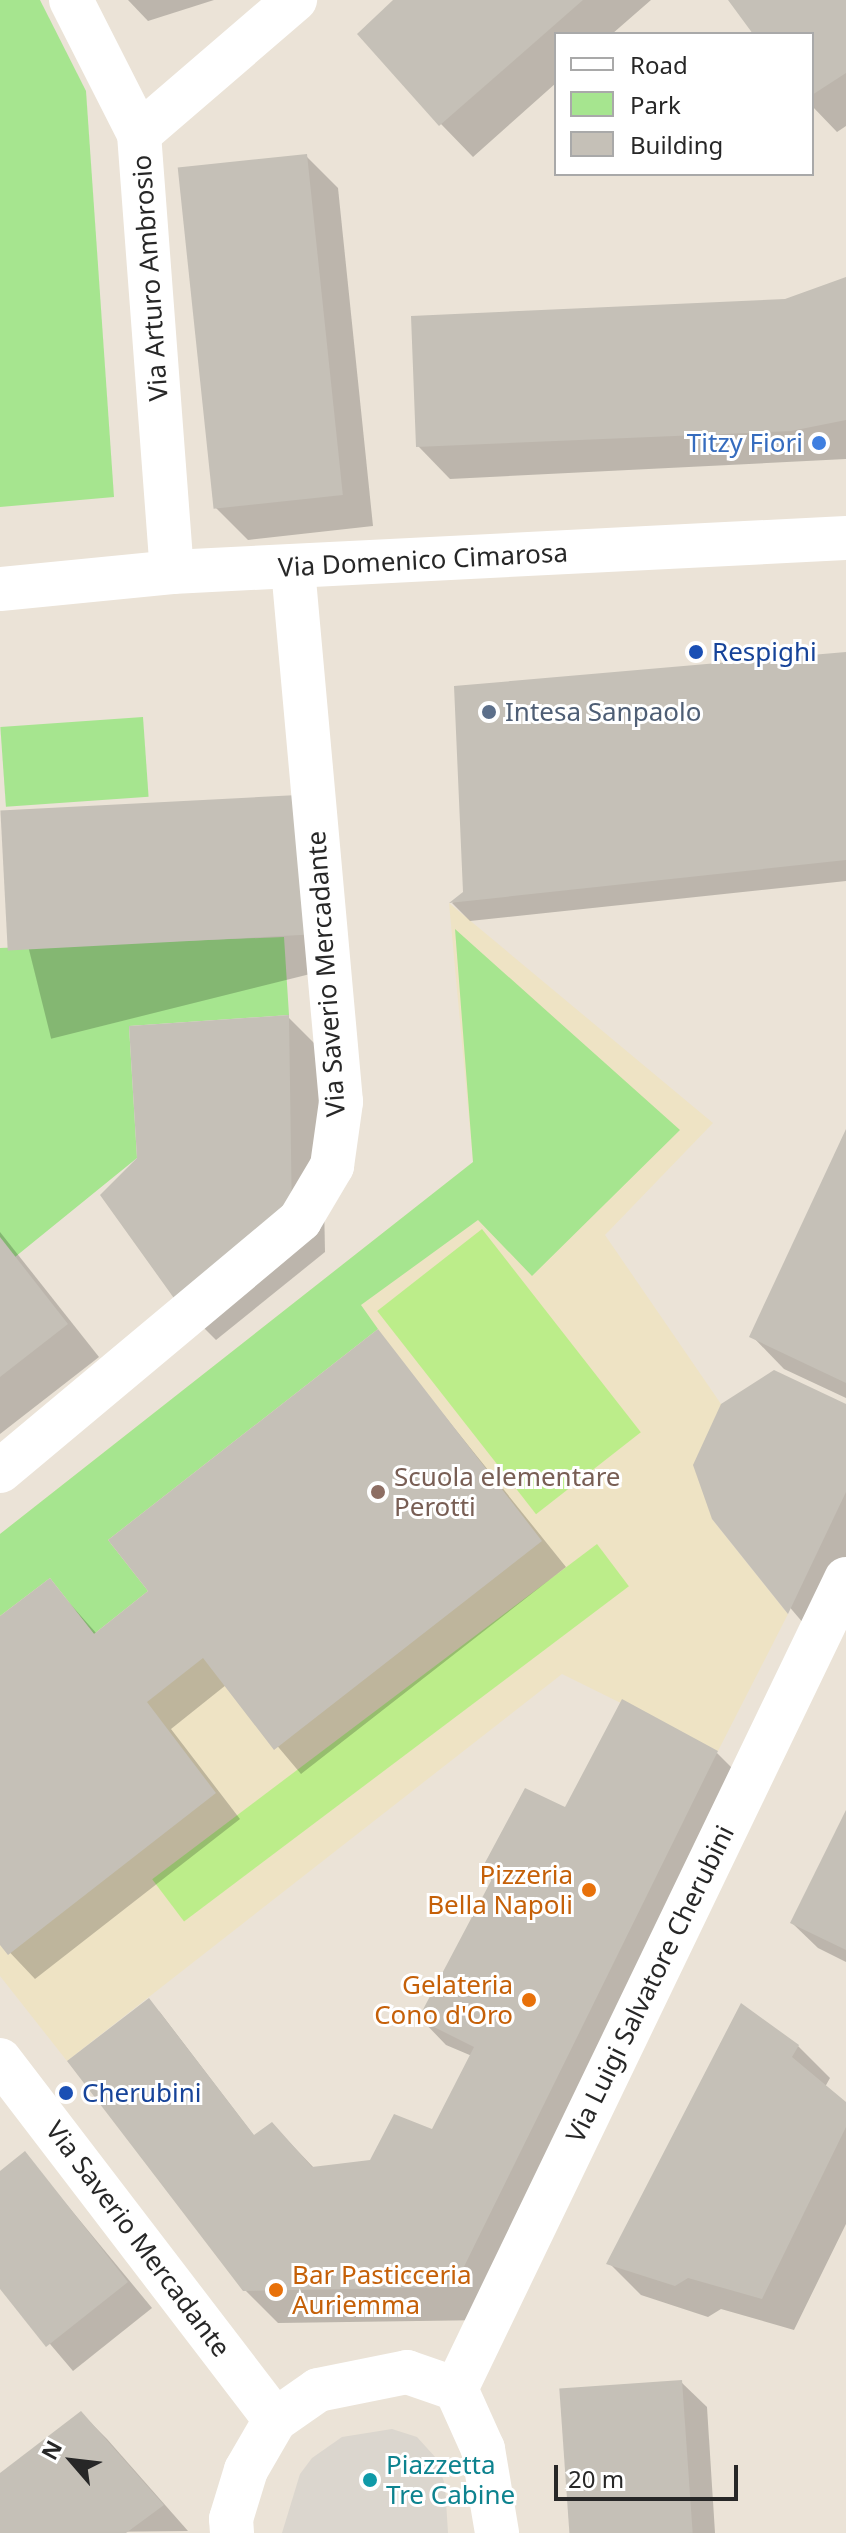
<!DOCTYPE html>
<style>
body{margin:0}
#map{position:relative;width:846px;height:2533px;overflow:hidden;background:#ebe3d7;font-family:"Noto Sans",sans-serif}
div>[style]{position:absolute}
.education>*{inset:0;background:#eee3c4}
.green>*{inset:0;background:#a6e58f;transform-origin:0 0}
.pitch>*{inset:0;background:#bced8a;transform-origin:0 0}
.plaza>*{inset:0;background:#dbd6ce}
.shadow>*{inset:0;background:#0003;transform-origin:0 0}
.building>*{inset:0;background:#c5c0b7;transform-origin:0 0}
.minor>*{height:44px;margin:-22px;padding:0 22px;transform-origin:22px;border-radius:22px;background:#fff}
.tertiary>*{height:44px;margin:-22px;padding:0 22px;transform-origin:22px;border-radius:22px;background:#fff}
.dots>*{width:22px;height:22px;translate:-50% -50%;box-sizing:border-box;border:4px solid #fff;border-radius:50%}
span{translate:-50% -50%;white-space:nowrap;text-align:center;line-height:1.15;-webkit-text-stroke:6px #fff;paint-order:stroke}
.street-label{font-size:26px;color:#272727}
.shop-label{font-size:26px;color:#366cbe}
.right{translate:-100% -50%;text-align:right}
.transit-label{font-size:26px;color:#164399}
.left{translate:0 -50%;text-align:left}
.service-label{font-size:26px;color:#4e5e75}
.education-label{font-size:26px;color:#785e54}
.food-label{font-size:26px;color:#c56008}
.culture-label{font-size:26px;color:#0d838f}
.legend{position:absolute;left:554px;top:32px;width:260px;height:144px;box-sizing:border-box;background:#fff;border:2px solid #a9a9a9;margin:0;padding:10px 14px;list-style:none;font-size:24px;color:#272727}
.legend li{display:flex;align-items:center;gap:16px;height:40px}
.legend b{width:40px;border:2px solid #a9a9a9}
.north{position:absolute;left:32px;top:2421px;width:80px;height:80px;-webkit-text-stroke:6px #fff;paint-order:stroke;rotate:298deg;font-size:22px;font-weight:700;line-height:32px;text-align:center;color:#272727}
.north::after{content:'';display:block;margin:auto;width:28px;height:36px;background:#272727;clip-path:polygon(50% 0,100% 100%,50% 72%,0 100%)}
.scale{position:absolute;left:554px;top:2465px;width:184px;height:36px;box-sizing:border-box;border:4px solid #272727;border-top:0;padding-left:10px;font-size:24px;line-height:28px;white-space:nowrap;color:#272727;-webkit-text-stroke:6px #fff;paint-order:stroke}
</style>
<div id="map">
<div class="education">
<i style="clip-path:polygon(449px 903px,713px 1123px,605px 1235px,721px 1404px,712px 1519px,788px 1614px,718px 1751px,562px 1674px,67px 2061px,0 1976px,0 1534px,473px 1162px)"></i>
</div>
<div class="green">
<i style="clip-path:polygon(0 0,40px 0,86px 91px,114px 497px,0 507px)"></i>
<i style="left:143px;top:717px;width:80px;height:143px;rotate:86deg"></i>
<i style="clip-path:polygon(455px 929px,680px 1130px,532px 1276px,478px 1220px,361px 1305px,378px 1329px,108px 1540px,148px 1591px,94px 1634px,50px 1578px,0 1616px,0 1534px,473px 1162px)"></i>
<i style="clip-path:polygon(284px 937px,289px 1015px,129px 1026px,137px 1158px,15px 1257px,0 1248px,0 948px)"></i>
</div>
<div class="pitch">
<i style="left:482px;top:1229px;width:258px;height:133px;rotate:52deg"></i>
<i style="left:597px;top:1544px;width:53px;height:557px;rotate:53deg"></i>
</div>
<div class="plaza">
<i style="clip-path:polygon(392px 2429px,417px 2437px,436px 2458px,445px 2485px,448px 2533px,282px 2533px,300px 2474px,312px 2458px,342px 2437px)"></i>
</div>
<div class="shadow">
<i style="clip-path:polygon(128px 0,214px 0,148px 21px)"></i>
<i style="clip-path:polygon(396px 0,651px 0,612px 34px,556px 34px,556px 83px,473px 157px,441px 124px)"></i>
<i style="clip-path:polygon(730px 0,846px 0,846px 126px,837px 132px,812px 106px,812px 34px,756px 34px)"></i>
<i style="clip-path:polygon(306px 156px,338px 188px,373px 526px,248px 540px,216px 508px)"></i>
<i style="clip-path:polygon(846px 279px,846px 459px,450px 479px,418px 446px)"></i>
<i style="clip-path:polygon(846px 654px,846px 881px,470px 921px,452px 903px)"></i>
<i style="left:297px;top:797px;width:175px;height:297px;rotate:76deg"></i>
<i style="clip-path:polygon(288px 1017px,321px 1050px,325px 1252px,216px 1340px,183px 1307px)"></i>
<i style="clip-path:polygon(846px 1134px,846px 1398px,784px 1369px,752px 1336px)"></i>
<i style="clip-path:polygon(0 1232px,99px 1357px,0 1434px)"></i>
<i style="clip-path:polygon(377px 1332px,566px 1567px,301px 1774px,226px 1685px,171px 1729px,240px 1819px,35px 1979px,0 1942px,0 1619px,49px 1580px,97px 1634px,150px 1591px)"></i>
<i style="clip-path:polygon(846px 1406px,846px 1571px,815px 1637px,714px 1518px)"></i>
<i style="clip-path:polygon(717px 1753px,749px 1785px,488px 2320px,278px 2323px,245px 2290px,159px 2011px,255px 2137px,272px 2124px,315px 2169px,371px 2162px,443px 2138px,472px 2056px,446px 2045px,421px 2019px,493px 1882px,482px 1871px,566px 1809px)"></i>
<i style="clip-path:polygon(846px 1815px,846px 1962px,818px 1948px,792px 1923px)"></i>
<i style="clip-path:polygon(798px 2046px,830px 2078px,825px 2087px,846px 2105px,846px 2224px,794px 2330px,721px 2309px,708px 2317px,641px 2295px,609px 2263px)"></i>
<i style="clip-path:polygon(25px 2154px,152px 2308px,73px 2371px,0 2285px,0 2173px)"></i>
<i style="clip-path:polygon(681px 2382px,707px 2407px,715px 2533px,571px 2533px)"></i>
<i style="clip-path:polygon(81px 2413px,107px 2439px,188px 2531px,0 2533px,0 2475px)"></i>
</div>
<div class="building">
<i style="clip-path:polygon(393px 0,583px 0,439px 126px,357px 34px)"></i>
<i style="clip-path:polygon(728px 0,846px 0,846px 73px,812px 95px,812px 34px,753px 34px)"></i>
<i style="left:307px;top:154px;width:343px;height:130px;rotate:84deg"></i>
<i style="clip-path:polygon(846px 277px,846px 420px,791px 431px,416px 447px,411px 316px,785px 299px)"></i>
<i style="clip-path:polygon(846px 652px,846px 860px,449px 903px,463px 892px,454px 686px)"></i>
<i style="left:298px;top:795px;width:140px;height:298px;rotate:87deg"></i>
<i style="clip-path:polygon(289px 1015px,292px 1219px,181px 1308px,100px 1195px,137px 1158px,129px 1026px)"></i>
<i style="clip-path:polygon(846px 1129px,846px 1383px,749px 1337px)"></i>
<i style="clip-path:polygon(0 1237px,68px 1324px,0 1377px)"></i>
<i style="clip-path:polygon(378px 1329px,542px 1541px,274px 1750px,203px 1658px,147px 1702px,216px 1793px,8px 1955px,0 1945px,0 1616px,50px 1578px,94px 1634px,148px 1591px,108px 1540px)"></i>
<i style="clip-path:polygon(774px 1370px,846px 1404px,846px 1492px,788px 1614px,712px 1519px,693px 1465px,721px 1404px)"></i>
<i style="clip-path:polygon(622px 1699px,718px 1751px,454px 2287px,243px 2291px,67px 2061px,149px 1998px,254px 2135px,272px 2122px,312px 2167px,370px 2160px,394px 2114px,432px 2129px,474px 2047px,418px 2019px,492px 1879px,480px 1872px,525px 1788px,565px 1807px)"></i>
<i style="clip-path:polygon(846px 1810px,846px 1950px,790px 1923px)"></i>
<i style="clip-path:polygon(741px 2003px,799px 2045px,792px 2057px,846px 2102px,846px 2127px,762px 2299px,688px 2278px,675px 2286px,606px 2264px)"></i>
<i style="clip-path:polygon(25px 2151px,128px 2282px,46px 2347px,0 2289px,0 2171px)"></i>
<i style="left:682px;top:2380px;width:153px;height:123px;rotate:86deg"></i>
<i style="clip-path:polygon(81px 2411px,164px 2505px,126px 2533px,0 2533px,0 2473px)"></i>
</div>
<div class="minor">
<i style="left:71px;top:0;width:150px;rotate:63.1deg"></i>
<i style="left:139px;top:134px;width:439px;rotate:85.7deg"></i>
<i style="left:139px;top:134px;width:206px;rotate:-40.7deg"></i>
<i style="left:0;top:1471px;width:391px;rotate:-39.9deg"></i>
<i style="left:300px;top:1220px;width:63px;rotate:-59.3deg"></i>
<i style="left:332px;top:1166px;width:65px;rotate:-82deg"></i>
<i style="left:341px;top:1102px;width:536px;rotate:-95.14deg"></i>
<i style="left:0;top:2060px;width:453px;rotate:52.6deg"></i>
</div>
<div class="tertiary">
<i style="left:0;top:589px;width:173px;rotate:-5.6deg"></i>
<i style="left:172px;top:572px;width:675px;rotate:-2.89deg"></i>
<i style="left:456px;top:2389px;width:899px;rotate:-64.29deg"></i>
<i style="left:232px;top:2533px;width:14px;rotate:-94deg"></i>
<i style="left:231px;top:2519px;width:51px;rotate:-73deg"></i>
<i style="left:246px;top:2470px;width:58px;rotate:-59.9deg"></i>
<i style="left:275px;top:2420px;width:52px;rotate:-34.9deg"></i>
<i style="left:318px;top:2390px;width:91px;rotate:-11.4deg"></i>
<i style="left:407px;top:2372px;width:52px;rotate:19.1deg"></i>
<i style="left:456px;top:2389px;width:66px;rotate:65.8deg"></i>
<i style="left:483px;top:2449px;width:85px;rotate:80.5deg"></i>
</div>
<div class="dots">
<i style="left:819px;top:443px;background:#3f7fe0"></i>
<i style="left:696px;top:652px;background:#1a4fb4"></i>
<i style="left:489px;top:712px;background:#5c6f8a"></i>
<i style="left:378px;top:1492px;background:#8d6e63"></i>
<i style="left:589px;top:1890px;background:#e8710a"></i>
<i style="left:529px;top:2000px;background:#e8710a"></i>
<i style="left:66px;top:2093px;background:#1a4fb4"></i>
<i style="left:276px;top:2290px;background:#e8710a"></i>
<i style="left:370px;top:2480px;background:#0f9aa8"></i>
</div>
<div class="street-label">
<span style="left:150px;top:278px;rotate:-94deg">Via Arturo Ambrosio</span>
<span style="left:423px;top:560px;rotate:-3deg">Via Domenico Cimarosa</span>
<span style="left:326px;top:974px;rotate:-94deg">Via Saverio Mercadante</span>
<span style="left:650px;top:1984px;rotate:-64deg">Via Luigi Salvatore Cherubini</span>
<span style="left:138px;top:2239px;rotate:53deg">Via Saverio Mercadante</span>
</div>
<div class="shop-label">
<span class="right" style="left:803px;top:443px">Titzy Fiori</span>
</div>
<div class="transit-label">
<span class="left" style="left:712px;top:652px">Respighi</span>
<span class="left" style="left:82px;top:2093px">Cherubini</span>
</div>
<div class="service-label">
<span class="left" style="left:505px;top:712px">Intesa Sanpaolo</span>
</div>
<div class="education-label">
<span class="left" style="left:394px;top:1492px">Scuola elementare<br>Perotti</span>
</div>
<div class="food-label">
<span class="right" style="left:573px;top:1890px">Pizzeria<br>Bella Napoli</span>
<span class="right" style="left:513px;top:2000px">Gelateria<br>Cono d'Oro</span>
<span class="left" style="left:292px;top:2290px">Bar Pasticceria<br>Auriemma</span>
</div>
<div class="culture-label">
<span class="left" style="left:386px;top:2480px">Piazzetta<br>Tre Cabine</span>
</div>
<ul class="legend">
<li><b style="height:10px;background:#fff"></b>Road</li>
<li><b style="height:22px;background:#a6e58f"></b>Park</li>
<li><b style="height:22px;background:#c5c0b7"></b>Building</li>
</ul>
<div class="north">N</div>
<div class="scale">20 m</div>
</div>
